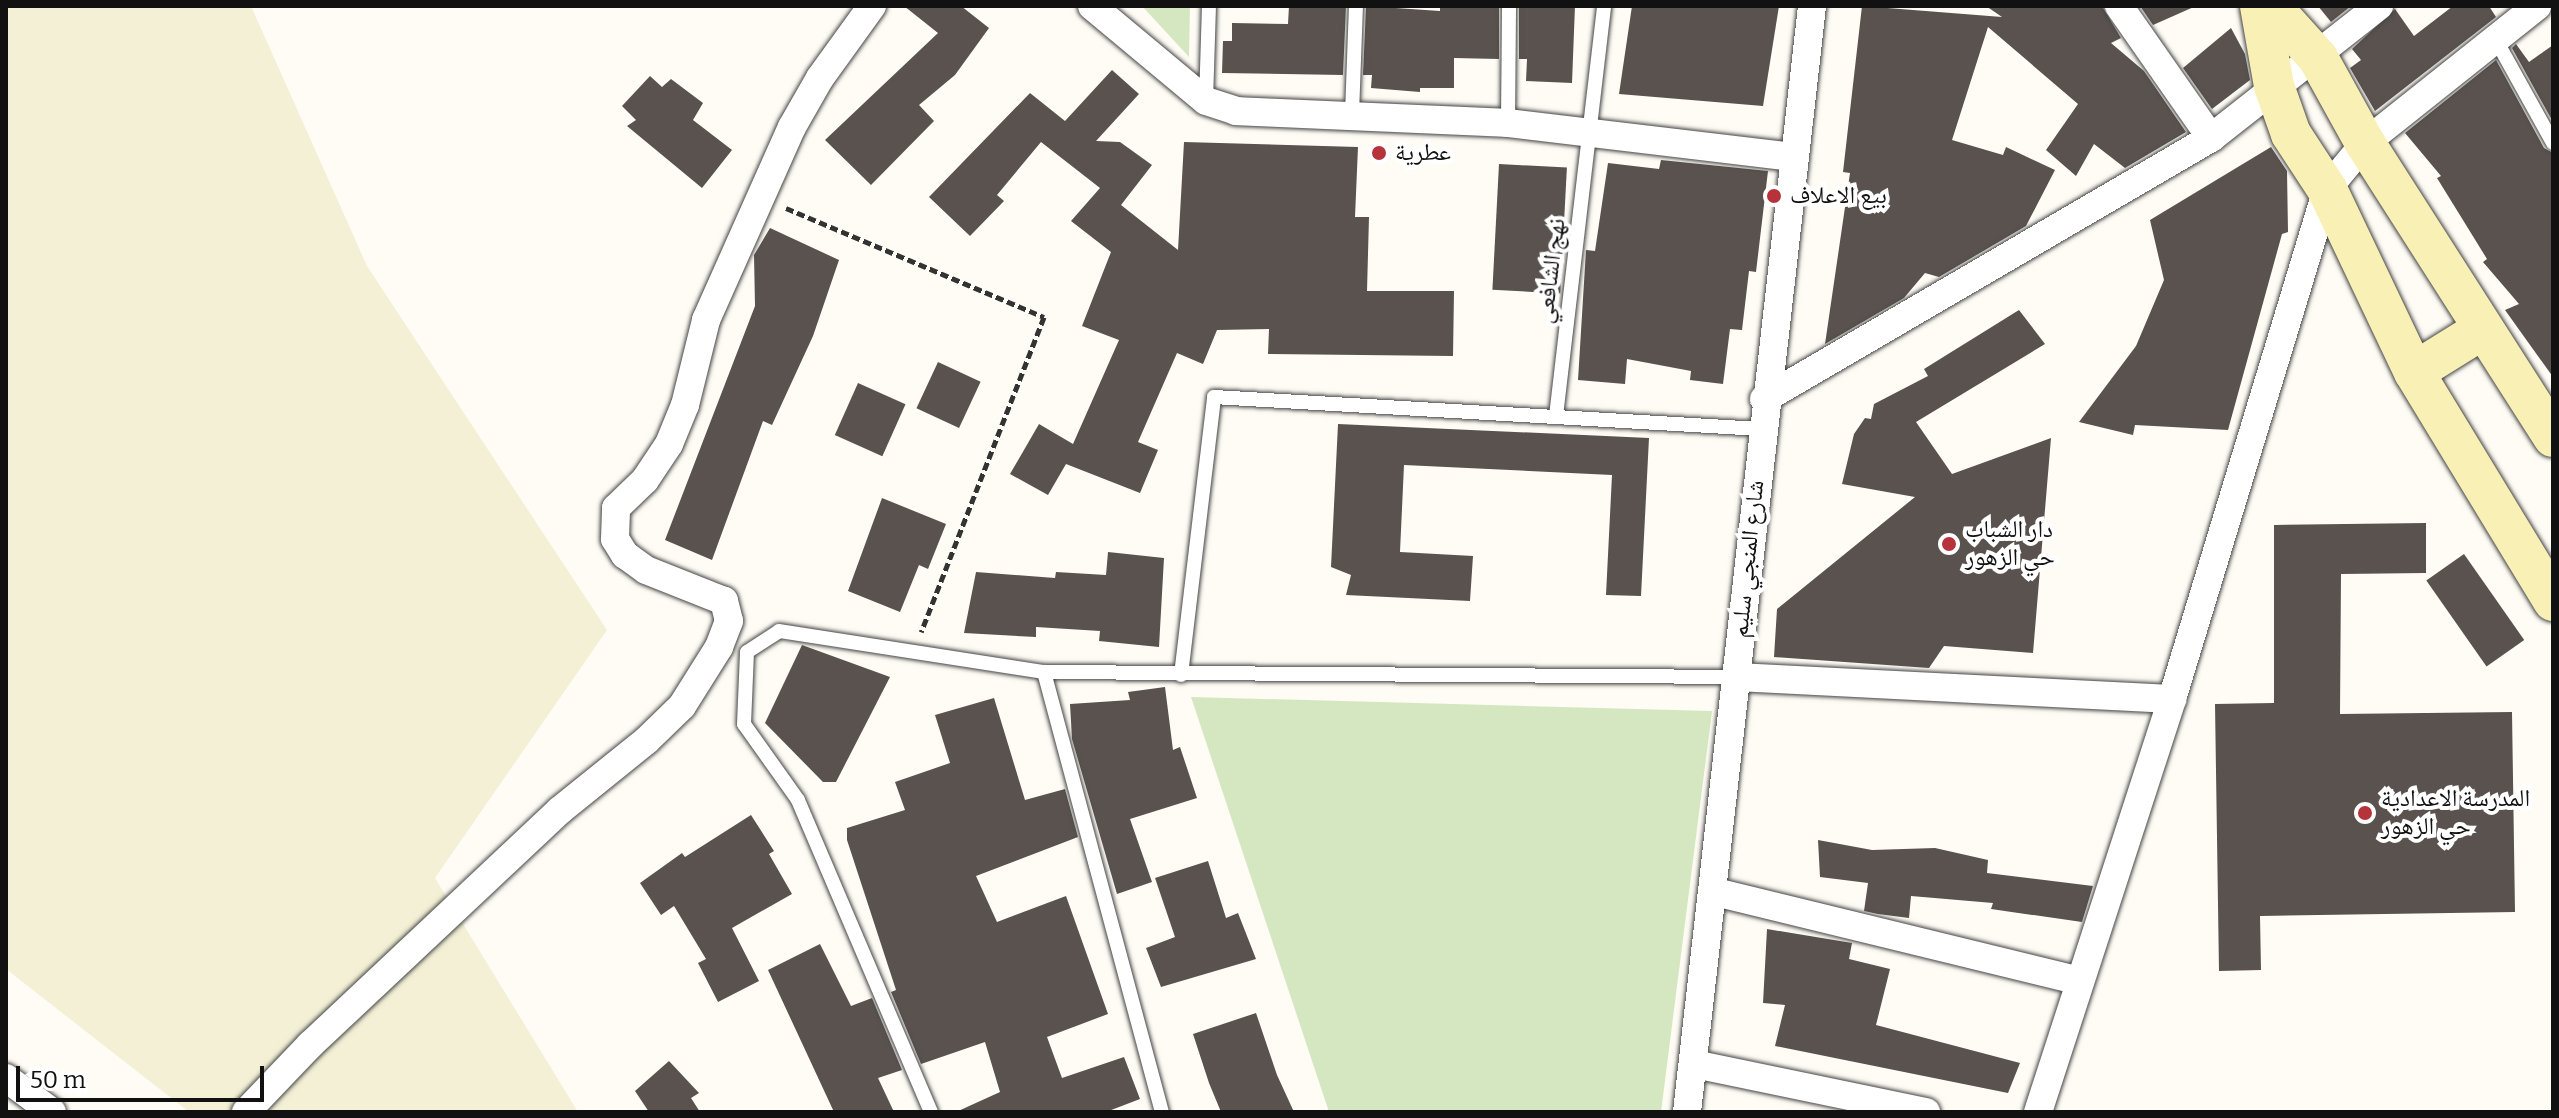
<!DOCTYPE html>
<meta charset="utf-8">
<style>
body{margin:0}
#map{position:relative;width:2559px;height:1118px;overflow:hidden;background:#fefcf5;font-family:Bitter,"Noto Naskh Arabic",serif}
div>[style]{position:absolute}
.farmland>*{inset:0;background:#f3f0d6}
.green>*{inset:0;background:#d5e7c0}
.building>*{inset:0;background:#59524e;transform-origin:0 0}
.path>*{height:5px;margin-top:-2.5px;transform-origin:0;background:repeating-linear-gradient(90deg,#333 0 8px,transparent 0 12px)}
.roads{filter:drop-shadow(0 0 2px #444) drop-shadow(0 0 2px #444)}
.lane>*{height:14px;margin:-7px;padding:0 7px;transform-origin:7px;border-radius:7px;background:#fff}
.street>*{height:28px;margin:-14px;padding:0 14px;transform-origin:14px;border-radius:14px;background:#fff}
.secondary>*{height:40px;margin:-20px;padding:0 20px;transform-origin:20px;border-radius:20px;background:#f9f0b6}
.dots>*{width:22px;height:22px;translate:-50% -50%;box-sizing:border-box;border:4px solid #fff;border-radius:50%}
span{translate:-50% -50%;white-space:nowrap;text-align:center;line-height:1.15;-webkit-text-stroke:8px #fff;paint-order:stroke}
.poi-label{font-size:24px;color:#111}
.left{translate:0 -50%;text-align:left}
.street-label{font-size:24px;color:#111}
.frame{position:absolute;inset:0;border:8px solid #111;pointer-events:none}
.scale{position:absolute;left:16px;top:1066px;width:248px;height:36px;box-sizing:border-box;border:4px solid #111;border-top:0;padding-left:10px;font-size:24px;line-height:28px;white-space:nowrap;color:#111;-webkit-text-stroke:6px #fff;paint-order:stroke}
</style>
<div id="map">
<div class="farmland">
<div style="clip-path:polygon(6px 6px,251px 6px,367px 266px,607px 630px,435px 878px,578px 1112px,189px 1112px,6px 969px)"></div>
</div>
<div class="green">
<div style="clip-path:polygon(1142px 6px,1190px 6px,1189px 57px)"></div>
<div style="clip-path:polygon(1191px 697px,1712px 711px,1661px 1112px,1329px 1112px)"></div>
</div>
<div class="building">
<div style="clip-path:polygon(904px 6px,961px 6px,989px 28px,955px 75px,919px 105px,934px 121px,871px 185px,825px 140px,938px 33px)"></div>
<div style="clip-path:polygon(1289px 6px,1346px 6px,1343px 75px,1222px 73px,1223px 41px,1232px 41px,1232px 23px,1288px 24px)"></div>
<div style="clip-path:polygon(1366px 6px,1440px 11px,1440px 6px,1499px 6px,1499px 59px,1454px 58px,1454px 88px,1420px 88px,1420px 92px,1371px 88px,1372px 75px,1363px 75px)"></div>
<div style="clip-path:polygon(1519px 6px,1575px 6px,1572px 83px,1526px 81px,1527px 59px,1519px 59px)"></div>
<div style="clip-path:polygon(1632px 6px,1779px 6px,1763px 106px,1619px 94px)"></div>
<div style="clip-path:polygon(1862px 6px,2002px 17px,1986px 6px,2102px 6px,2121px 38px,2111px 43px,2144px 71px,2186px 132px,2125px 168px,2094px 144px,2076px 176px,2046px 150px,2078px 104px,1988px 27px,1952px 140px,2003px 155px,2006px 147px,2055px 170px,2026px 226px,1939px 277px,1925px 273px,1904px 298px,1825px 344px,1850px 173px,1843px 172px)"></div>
<div style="clip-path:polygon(2140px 6px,2196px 6px,2153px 25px)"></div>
<div style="clip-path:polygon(2318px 6px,2351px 6px,2331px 22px)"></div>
<div style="clip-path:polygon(2453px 6px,2489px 6px,2496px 17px,2375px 111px,2350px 68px,2361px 60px,2352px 49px,2395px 9px,2414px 36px)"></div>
<div style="clip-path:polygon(2231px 28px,2245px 54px,2250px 80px,2212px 109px,2183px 68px)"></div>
<div style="clip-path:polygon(2516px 44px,2529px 62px,2553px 45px,2553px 122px,2512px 48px)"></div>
<div style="clip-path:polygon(2496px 60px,2544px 148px,2553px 153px,2553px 377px,2505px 310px,2519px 304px,2483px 262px,2487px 259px,2437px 178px,2441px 176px,2405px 133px)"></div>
<div style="clip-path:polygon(1112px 70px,1139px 94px,1096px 141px,1120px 142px,1152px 165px,1121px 205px,1178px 250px,1184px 142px,1358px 147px,1355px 217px,1369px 217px,1367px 291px,1454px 291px,1453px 356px,1268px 354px,1269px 329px,1217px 330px,1203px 364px,1177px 353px,1138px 442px,1158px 450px,1140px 493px,1066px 464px,1048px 495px,1010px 474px,1039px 424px,1073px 444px,1119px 340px,1082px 326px,1111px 252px,1071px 221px,1100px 188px,1041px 142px,997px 195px,1004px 201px,970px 236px,929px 197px,1030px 93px,1065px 121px)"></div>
<div style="clip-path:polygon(650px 76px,662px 87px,671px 79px,703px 103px,693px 120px,732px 150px,702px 188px,627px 126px,636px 120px,622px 106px)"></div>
<div style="clip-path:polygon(2271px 147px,2287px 171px,2288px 232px,2282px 234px,2228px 430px,2135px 425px,2133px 435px,2079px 422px,2136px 346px,2164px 280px,2150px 220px)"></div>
<div style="clip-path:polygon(1661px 160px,1768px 171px,1756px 272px,1749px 271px,1742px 330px,1730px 329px,1723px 384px,1690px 380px,1691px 371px,1627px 359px,1625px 384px,1578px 380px,1586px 250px,1595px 251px,1608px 163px,1659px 169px)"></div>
<div style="left:1499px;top:164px;width:68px;height:126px;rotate:3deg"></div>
<div style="clip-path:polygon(770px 228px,839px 260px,813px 336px,772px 425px,763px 421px,712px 560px,665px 540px,755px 306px,754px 255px)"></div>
<div style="clip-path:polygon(2019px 310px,2045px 344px,1916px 422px,1952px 474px,2051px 438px,2033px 653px,1944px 646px,1929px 668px,1774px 657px,1777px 609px,1915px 497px,1842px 484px,1854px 434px,1865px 418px,1871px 419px,1874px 404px,1928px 376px,1924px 369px)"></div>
<div style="left:938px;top:362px;width:47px;height:51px;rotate:25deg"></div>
<div style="left:858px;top:383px;width:52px;height:57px;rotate:24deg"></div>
<div style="clip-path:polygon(1338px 424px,1649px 438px,1641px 596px,1606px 595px,1612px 475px,1404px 465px,1400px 552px,1473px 556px,1470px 601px,1346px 595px,1351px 575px,1331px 567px)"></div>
<div style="clip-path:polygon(882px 498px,946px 524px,928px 569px,919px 565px,900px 612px,848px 591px)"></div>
<div style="clip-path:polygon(2426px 523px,2426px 573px,2341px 574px,2340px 714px,2512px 712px,2515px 912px,2260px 916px,2261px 970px,2219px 971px,2215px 704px,2274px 703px,2274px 525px)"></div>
<div style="clip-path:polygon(1108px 552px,1164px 558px,1159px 647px,1099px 641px,1100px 631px,1036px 627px,1036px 637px,964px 633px,976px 572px,1055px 578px,1056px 572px,1106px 575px)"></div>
<div style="left:2464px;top:554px;width:105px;height:46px;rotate:55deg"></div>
<div style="clip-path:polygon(802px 645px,890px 677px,836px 782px,823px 782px,765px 723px)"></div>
<div style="clip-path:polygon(1165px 687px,1173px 750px,1180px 747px,1197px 798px,1130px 819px,1152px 882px,1117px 894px,1072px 739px,1070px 704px,1130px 700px,1128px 692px)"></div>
<div style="clip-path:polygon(994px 698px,1025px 800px,1065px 789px,1078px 837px,976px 876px,997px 922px,1066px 896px,1108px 1014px,1047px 1037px,1062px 1078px,1124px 1057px,1140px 1099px,1106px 1112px,956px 1112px,1000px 1092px,985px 1042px,921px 1064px,891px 992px,896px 990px,847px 840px,847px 828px,905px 810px,895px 782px,950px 763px,935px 715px)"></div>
<div style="clip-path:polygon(751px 815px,774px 851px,769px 854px,792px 894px,732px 928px,759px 981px,718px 1002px,698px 963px,706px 959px,674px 906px,661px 915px,640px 883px,682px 853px,685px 857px)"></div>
<div style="clip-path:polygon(1818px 840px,1872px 850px,1935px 848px,1988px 860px,1987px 873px,2093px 886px,2082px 922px,1991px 909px,1993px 903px,1911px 896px,1909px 918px,1878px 914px,1864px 911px,1868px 883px,1820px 877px)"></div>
<div style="clip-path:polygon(1208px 861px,1226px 918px,1238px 913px,1256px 959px,1161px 987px,1146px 948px,1175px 937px,1155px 878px)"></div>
<div style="clip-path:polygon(1767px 929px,1852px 943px,1849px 959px,1890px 969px,1876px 1025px,2020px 1063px,2008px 1093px,1775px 1046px,1785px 1005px,1763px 1003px)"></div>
<div style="clip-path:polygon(820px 944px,851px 1006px,872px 998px,902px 1070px,878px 1078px,894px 1112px,834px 1112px,768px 970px)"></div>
<div style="clip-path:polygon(1256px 1013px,1277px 1075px,1294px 1112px,1221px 1112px,1209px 1083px,1193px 1034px)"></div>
<div style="clip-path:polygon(669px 1061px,699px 1093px,691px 1098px,700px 1112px,649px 1112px,635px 1091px)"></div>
</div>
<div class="path">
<div style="left:786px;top:208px;width:280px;rotate:22.9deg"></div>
<div style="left:1044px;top:317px;width:338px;rotate:111.3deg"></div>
</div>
<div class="roads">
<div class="lane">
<div style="left:2496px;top:40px;width:118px;rotate:61deg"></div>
<div style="left:1206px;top:101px;width:95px;rotate:-88.2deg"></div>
<div style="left:1352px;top:114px;width:108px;rotate:-87.9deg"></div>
<div style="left:1508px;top:123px;width:117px;rotate:-89.5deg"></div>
<div style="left:1556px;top:416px;width:413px;rotate:-83.3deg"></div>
<div style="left:1044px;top:672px;width:456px;rotate:75deg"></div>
<div style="left:1181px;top:675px;width:280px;rotate:-83.2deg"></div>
<div style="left:1214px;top:397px;width:548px;rotate:3.35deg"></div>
<div style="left:931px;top:1112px;width:339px;rotate:-113.1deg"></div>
<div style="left:798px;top:800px;width:93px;rotate:-125.4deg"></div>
<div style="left:744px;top:724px;width:72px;rotate:-87.6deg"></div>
<div style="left:747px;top:652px;width:38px;rotate:-33deg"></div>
<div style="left:779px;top:631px;width:268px;rotate:8.8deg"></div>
<div style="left:1044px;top:672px;width:692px;rotate:0.41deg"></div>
</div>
<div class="street">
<div style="left:1092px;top:6px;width:148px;rotate:39.8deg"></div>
<div style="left:1206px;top:101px;width:32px;rotate:18deg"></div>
<div style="left:1236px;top:111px;width:272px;rotate:2.5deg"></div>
<div style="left:1508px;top:123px;width:288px;rotate:6.8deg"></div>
<div style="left:2119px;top:6px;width:161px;rotate:55.1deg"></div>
<div style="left:1764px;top:399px;width:518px;rotate:-30.28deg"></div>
<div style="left:2211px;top:138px;width:214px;rotate:-38.2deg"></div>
<div style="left:1736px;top:677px;width:437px;rotate:2.9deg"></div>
<div style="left:1715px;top:892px;width:373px;rotate:13.7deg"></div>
<div style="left:1694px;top:1064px;width:237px;rotate:11.7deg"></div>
<div style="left:6px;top:1078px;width:57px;rotate:36.5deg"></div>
<div style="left:246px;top:1112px;width:93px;rotate:-46.3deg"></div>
<div style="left:310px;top:1045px;width:342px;rotate:-43.2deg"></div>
<div style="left:559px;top:811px;width:113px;rotate:-38.9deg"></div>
<div style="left:647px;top:740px;width:49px;rotate:-44.2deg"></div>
<div style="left:682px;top:706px;width:70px;rotate:-57.9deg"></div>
<div style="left:719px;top:647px;width:28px;rotate:-69deg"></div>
<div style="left:729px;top:621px;width:21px;rotate:-104deg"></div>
<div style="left:724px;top:601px;width:84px;rotate:-158.3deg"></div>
<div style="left:646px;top:570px;width:26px;rotate:-144deg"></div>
<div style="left:625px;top:555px;width:19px;rotate:-122deg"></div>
<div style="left:615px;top:539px;width:31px;rotate:-88deg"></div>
<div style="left:616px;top:508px;width:40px;rotate:-44deg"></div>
<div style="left:645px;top:480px;width:43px;rotate:-56.3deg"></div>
<div style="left:669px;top:444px;width:42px;rotate:-67.7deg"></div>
<div style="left:685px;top:405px;width:88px;rotate:-76.1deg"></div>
<div style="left:706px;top:320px;width:211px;rotate:-66deg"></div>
<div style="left:792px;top:127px;width:56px;rotate:-60.3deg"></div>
<div style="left:820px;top:78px;width:89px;rotate:-54.2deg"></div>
<div style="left:1687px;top:1112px;width:1113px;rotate:-83.55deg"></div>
<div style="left:2038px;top:1112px;width:434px;rotate:-72deg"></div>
<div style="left:2172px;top:699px;width:533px;rotate:-73.09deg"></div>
<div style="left:2327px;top:189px;width:60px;rotate:-50.4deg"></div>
<div style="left:2365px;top:143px;width:220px;rotate:-38.5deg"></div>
</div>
<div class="secondary">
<div style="left:2260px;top:6px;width:81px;rotate:80.1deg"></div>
<div style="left:2274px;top:86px;width:51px;rotate:70.5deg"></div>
<div style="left:2291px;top:134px;width:66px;rotate:56.8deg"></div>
<div style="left:2327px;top:189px;width:203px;rotate:64.6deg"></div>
<div style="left:2414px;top:372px;width:268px;rotate:58.7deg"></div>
<div style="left:2271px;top:6px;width:70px;rotate:47.9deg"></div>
<div style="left:2318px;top:58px;width:97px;rotate:61.1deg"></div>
<div style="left:2365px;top:143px;width:349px;rotate:57.4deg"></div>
<div style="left:2414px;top:372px;width:81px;rotate:-31.9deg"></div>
</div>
</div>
<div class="dots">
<div style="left:1379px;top:153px;background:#b7333b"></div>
<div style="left:1774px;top:196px;background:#b7333b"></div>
<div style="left:1949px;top:544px;background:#b7333b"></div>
<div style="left:2365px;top:813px;background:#b7333b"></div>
</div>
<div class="poi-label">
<span class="left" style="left:1395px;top:153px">عطرية</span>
<span class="left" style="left:1790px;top:196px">بيع الاعلاف</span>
<span class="left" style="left:1965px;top:544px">دار الشباب<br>حي الزهور</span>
<span class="left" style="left:2381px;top:813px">المدرسة الاعدادية<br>حي الزهور</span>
</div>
<div class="street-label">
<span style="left:1551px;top:271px;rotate:-83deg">نهج الشافعي</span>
<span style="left:1748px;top:559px;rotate:-84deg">شارع المنجي سليم</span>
</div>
<div class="frame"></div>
<div class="scale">50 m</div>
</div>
